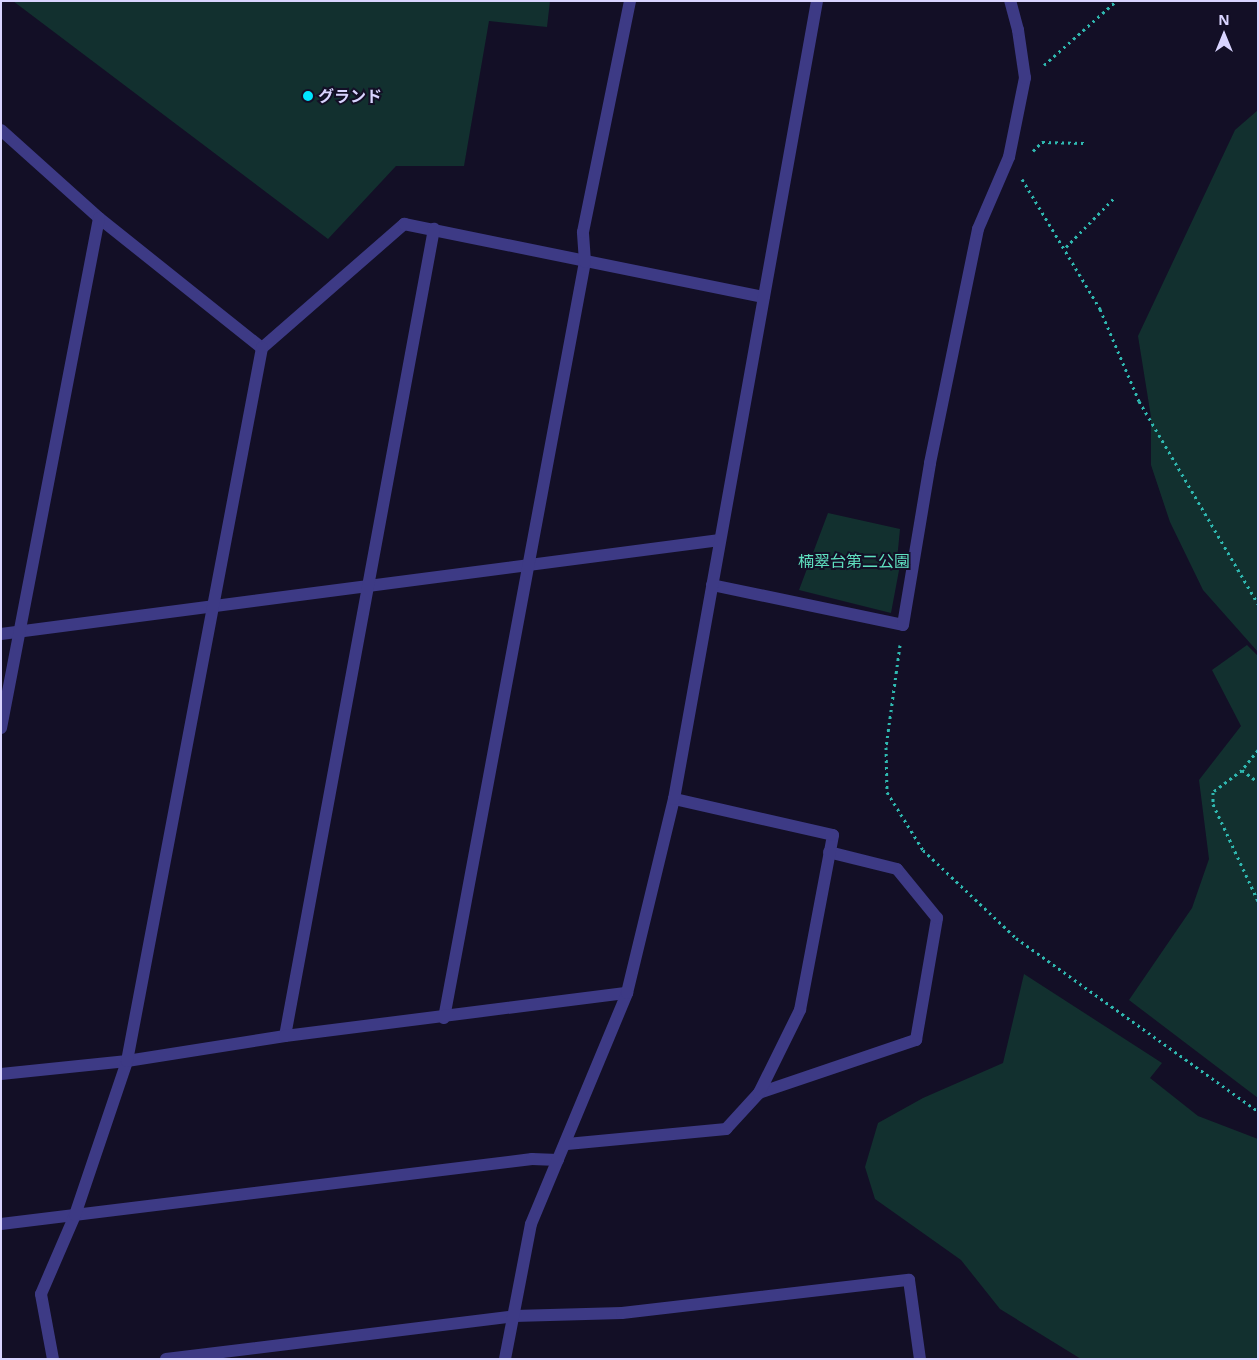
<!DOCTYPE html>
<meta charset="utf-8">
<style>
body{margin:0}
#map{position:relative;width:1259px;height:1360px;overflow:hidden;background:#130f26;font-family:"Noto Sans","Noto Sans JP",sans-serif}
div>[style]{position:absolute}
.green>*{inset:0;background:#12302f}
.path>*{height:3px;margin-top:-1.5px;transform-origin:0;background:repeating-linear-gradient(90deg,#2fb8b0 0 2.5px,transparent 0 6.5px)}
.minor>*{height:12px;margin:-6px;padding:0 6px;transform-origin:6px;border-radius:6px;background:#3d3a85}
.dots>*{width:14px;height:14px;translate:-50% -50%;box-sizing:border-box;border:2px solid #130f26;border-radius:50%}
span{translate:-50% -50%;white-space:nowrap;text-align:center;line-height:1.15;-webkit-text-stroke:4px #130f26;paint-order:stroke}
.poi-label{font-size:16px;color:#d9d4ff;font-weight:700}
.left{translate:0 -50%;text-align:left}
.park-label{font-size:16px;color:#5fe0c0}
.frame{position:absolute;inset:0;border:2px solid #d9d4ff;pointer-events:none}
.north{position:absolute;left:1199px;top:10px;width:50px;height:50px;-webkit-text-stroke:4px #130f26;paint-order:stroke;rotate:0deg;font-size:14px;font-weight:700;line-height:20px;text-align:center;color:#d9d4ff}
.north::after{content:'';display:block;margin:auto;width:18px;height:22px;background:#d9d4ff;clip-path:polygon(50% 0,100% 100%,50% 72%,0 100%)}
</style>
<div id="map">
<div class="green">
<div style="clip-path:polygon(13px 1px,550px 1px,547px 27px,489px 21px,464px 166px,396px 166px,328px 239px)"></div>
<div style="clip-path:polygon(1258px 110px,1258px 652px,1203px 590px,1170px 522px,1151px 465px,1151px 417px,1138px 336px,1235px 130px)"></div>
<div style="clip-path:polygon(828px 513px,900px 529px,897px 560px,900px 565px,891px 613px,799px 590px)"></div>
<div style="clip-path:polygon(1247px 645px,1258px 656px,1258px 1098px,1129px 1000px,1192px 908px,1209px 859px,1199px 780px,1241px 726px,1212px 670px)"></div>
<div style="clip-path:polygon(1024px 974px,1162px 1063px,1150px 1078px,1198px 1116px,1258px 1139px,1258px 1359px,1081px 1359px,1000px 1309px,961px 1260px,875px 1199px,865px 1167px,878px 1123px,923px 1098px,1003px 1063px)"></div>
</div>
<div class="path">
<div style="left:1044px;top:65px;width:96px;rotate:-41.6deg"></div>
<div style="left:1033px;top:151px;width:13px;rotate:-45deg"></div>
<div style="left:1042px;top:142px;width:42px;rotate:1.4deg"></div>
<div style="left:1022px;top:179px;width:152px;rotate:59deg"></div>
<div style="left:1100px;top:309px;width:100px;rotate:67deg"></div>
<div style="left:1139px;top:401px;width:235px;rotate:59.6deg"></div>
<div style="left:1066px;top:247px;width:69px;rotate:-45.6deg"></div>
<div style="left:900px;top:645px;width:103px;rotate:97.8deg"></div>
<div style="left:886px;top:747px;width:45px;rotate:88.7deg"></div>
<div style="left:887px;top:792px;width:68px;rotate:58.2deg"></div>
<div style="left:923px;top:850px;width:128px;rotate:43.4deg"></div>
<div style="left:1016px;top:938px;width:297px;rotate:35.6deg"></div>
<div style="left:1258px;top:750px;width:26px;rotate:129deg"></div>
<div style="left:1242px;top:770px;width:20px;rotate:37deg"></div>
<div style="left:1242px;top:770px;width:36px;rotate:143deg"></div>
<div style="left:1213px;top:792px;width:12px;rotate:90deg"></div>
<div style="left:1213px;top:804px;width:107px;rotate:65.1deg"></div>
</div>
<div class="minor">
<div style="left:1px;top:130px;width:132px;rotate:41.9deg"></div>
<div style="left:99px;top:218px;width:208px;rotate:38.6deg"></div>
<div style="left:262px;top:348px;width:189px;rotate:-41.1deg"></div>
<div style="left:404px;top:224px;width:367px;rotate:11.5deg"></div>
<div style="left:712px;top:585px;width:195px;rotate:11.8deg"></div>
<div style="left:903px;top:625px;width:164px;rotate:-80.5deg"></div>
<div style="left:930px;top:463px;width:239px;rotate:-78.4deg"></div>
<div style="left:978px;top:229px;width:78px;rotate:-66.7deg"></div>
<div style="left:1009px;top:157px;width:81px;rotate:-78.6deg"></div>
<div style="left:1025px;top:78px;width:49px;rotate:-98.3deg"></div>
<div style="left:1018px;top:30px;width:30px;rotate:-105deg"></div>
<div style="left:1px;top:634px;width:725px;rotate:-7.45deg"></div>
<div style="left:1px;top:728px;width:519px;rotate:-79.12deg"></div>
<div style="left:444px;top:1018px;width:769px;rotate:-79.44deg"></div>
<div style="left:585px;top:262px;width:30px;rotate:-94deg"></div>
<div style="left:583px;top:232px;width:236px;rotate:-78.5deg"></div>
<div style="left:285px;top:1036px;width:821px;rotate:-79.54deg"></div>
<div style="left:1px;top:1074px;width:127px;rotate:-5.9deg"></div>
<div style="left:127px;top:1061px;width:160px;rotate:-9deg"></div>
<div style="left:285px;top:1036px;width:345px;rotate:-7.2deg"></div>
<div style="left:759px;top:1093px;width:166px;rotate:-18.7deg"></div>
<div style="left:916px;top:1040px;width:124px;rotate:-80.2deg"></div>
<div style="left:937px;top:918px;width:63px;rotate:-129.2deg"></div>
<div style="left:897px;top:869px;width:70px;rotate:-166deg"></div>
<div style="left:567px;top:1144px;width:160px;rotate:-5.4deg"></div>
<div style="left:726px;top:1129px;width:49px;rotate:-47.5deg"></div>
<div style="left:759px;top:1093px;width:93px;rotate:-63.7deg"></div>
<div style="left:800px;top:1010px;width:178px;rotate:-79.3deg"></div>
<div style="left:833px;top:835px;width:163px;rotate:-167.2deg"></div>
<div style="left:1px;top:1224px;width:535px;rotate:-6.98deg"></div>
<div style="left:532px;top:1159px;width:26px;rotate:2deg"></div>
<div style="left:53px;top:1359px;width:66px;rotate:-100.5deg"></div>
<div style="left:41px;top:1294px;width:86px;rotate:-66.7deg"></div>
<div style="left:75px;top:1215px;width:163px;rotate:-71.3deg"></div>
<div style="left:127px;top:1061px;width:726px;rotate:-79.28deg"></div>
<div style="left:166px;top:1359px;width:351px;rotate:-7deg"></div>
<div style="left:514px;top:1316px;width:108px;rotate:-1.6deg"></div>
<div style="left:622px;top:1313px;width:289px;rotate:-6.6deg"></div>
<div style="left:909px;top:1280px;width:80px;rotate:82.1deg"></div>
<div style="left:505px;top:1359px;width:137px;rotate:-79.1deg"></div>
<div style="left:531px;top:1224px;width:250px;rotate:-67.4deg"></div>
<div style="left:627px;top:993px;width:200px;rotate:-76.4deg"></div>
<div style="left:674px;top:799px;width:811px;rotate:-79.84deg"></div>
</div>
<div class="dots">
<div style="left:308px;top:96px;background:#00e5ff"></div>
</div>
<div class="poi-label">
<span class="left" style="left:318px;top:96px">グランド</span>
</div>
<div class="park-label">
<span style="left:854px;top:561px">楠翠台第二公園</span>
</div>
<div class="frame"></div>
<div class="north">N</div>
</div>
